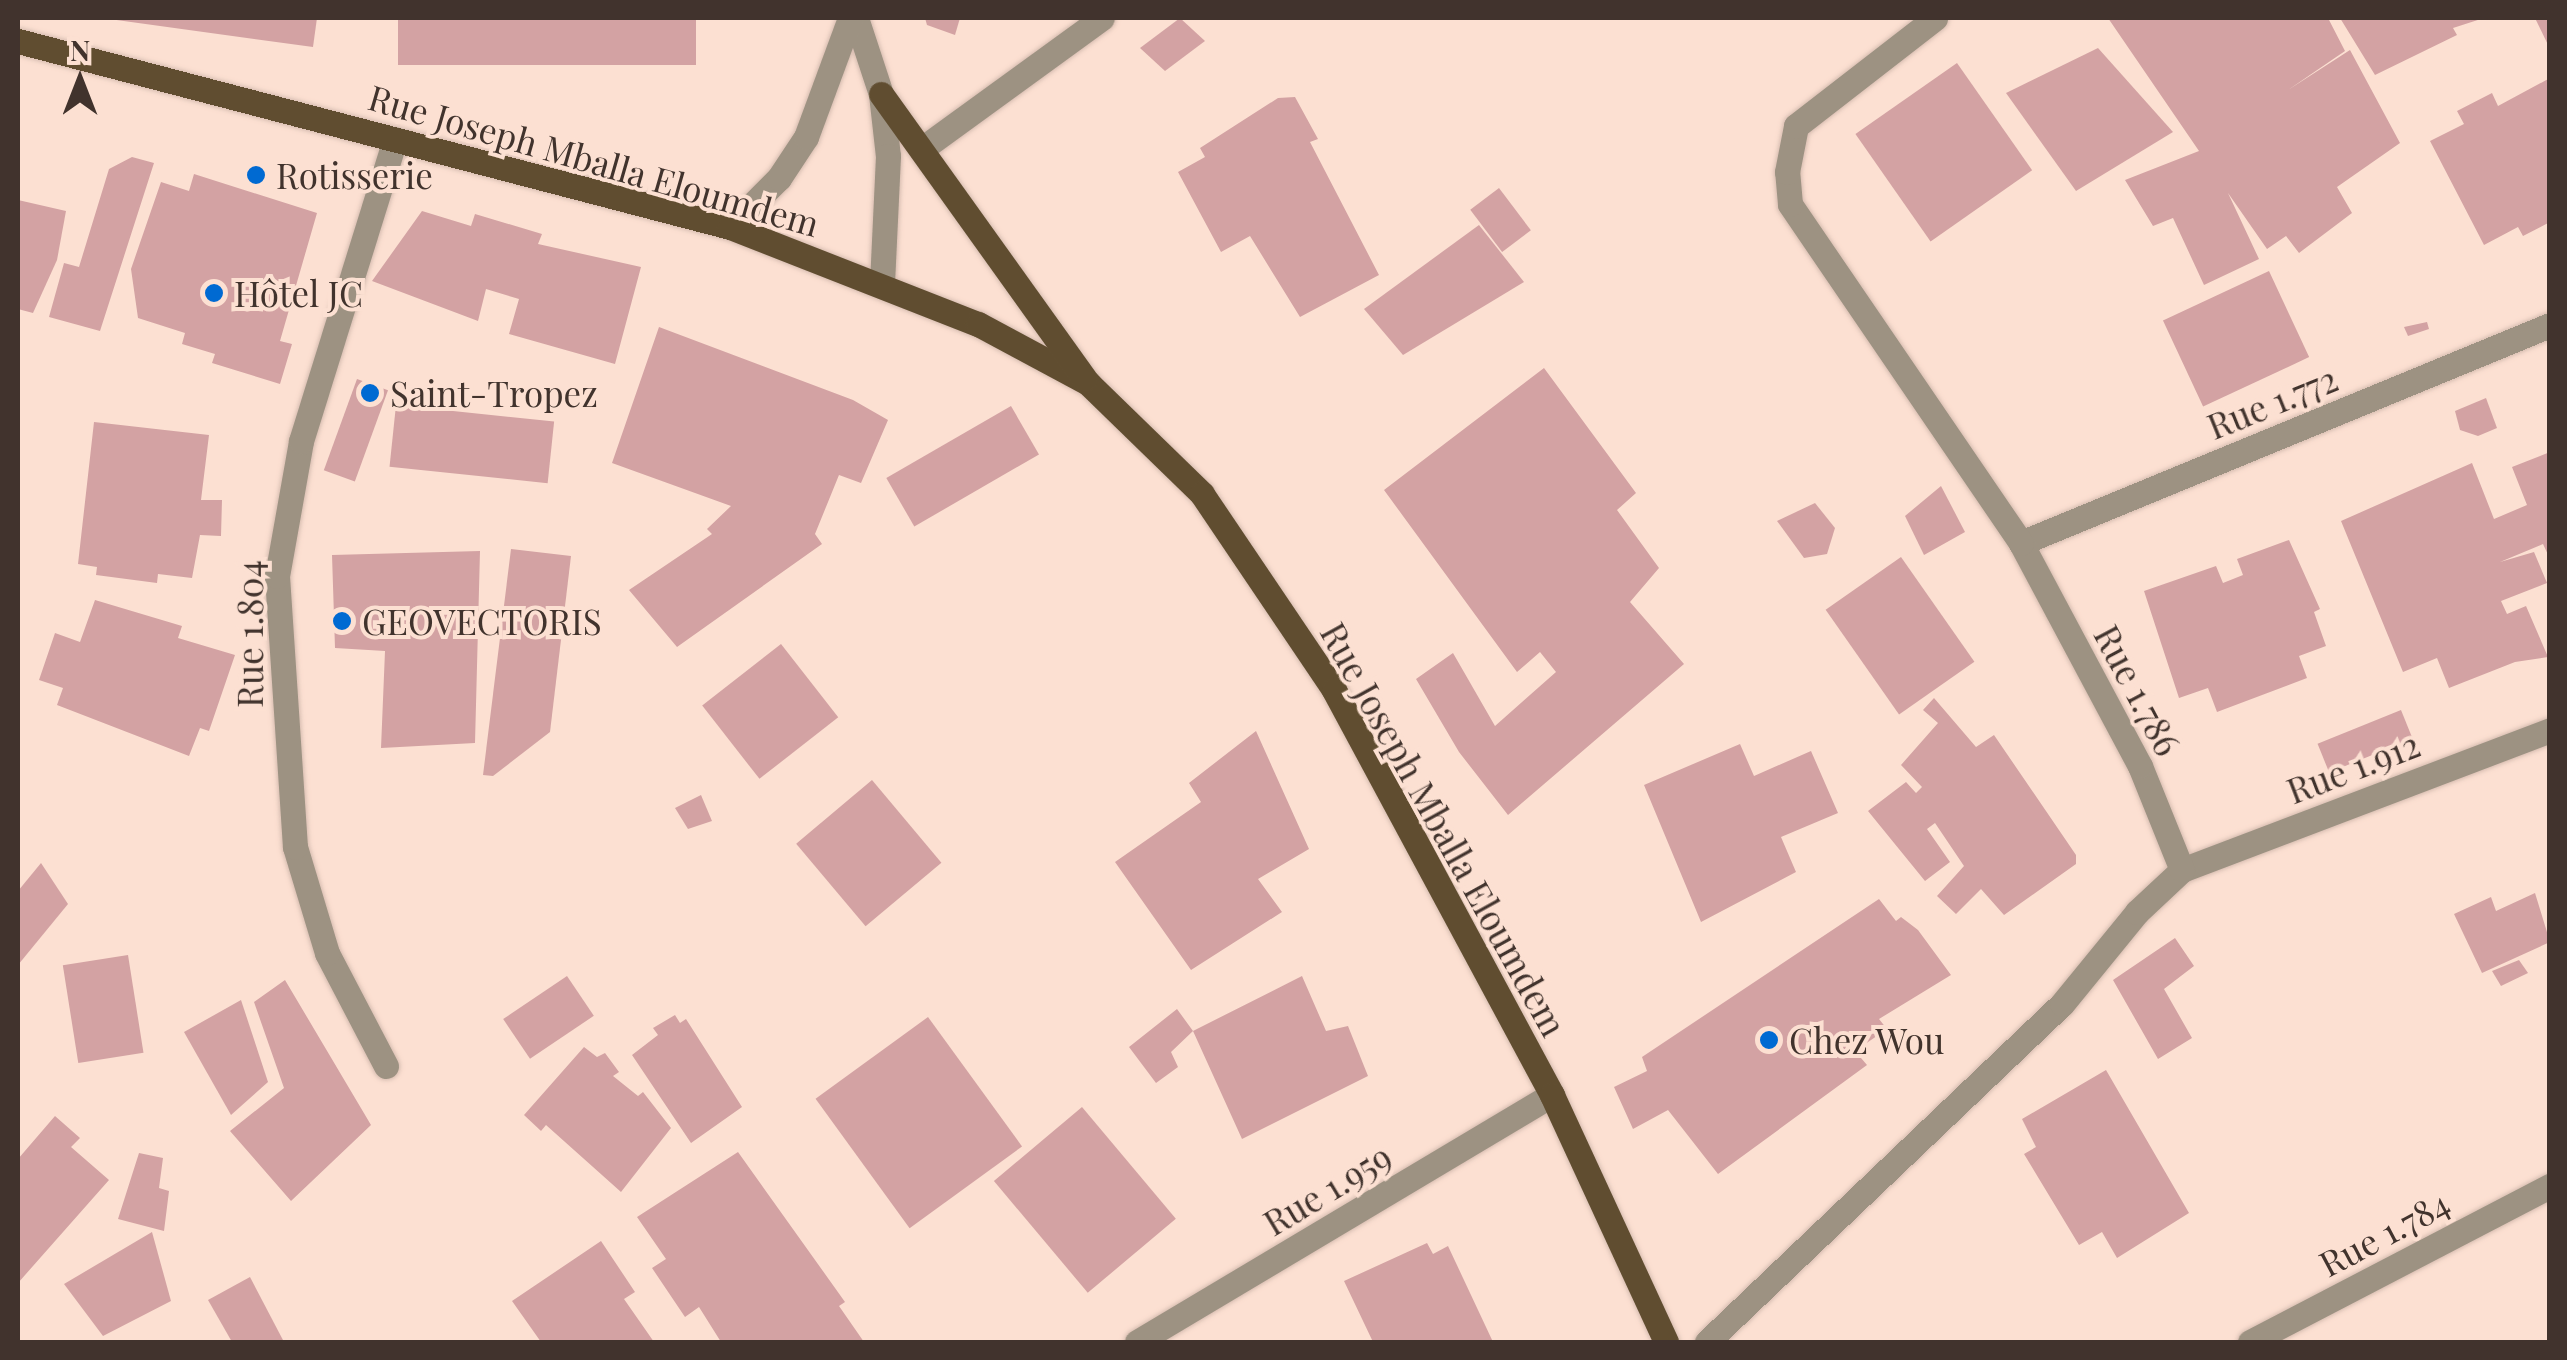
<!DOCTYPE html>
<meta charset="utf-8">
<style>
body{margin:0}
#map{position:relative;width:2567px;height:1360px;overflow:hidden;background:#fce0d2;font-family:"Playfair Display",serif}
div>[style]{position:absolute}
.building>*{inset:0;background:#d3a2a3;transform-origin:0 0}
.roads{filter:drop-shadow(0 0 2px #d7bdb1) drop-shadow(0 0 2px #d7bdb1)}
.minor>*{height:25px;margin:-12.5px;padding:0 12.5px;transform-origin:12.5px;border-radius:12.5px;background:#9d9282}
.major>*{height:25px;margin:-12.5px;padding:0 12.5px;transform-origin:12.5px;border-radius:12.5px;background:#604d30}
.dots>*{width:28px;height:28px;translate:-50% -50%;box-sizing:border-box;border:5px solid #fce0d2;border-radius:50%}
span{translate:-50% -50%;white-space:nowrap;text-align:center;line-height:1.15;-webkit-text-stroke:8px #fce0d2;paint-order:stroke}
.street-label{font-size:35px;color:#41332d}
.poi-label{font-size:35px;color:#41332d}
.left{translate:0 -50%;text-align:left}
.frame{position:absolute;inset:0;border:20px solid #41332d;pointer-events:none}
.north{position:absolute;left:30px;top:30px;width:100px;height:100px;-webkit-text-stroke:8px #fce0d2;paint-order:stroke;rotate:0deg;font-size:28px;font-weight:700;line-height:40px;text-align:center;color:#41332d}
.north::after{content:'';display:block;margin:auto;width:35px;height:45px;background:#41332d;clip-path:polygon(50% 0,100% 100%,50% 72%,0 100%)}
</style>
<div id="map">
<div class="building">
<div style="clip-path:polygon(102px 18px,317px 18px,313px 47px)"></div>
<div style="left:398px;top:18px;width:298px;height:47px"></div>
<div style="clip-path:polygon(925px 18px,960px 18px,955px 35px,927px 25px)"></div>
<div style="clip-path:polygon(1180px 18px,1205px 41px,1165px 71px,1140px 48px)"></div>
<div style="clip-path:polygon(2108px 18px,2328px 18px,2345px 51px,2288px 90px,2350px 50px,2400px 143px,2337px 187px,2352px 213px,2299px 253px,2286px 236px,2267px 249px,2228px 193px,2259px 259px,2204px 285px,2173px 218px,2153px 226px,2125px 180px,2199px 151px)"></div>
<div style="clip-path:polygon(2340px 18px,2484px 18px,2453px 28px,2457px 35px,2375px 75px)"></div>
<div style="clip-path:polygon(2535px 18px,2550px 18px,2550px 49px)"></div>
<div style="clip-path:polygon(2098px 48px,2173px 132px,2076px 191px,2006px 93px)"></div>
<div style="left:1957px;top:63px;width:131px;height:124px;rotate:55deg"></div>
<div style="clip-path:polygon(2550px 78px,2550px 222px,2523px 236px,2518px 227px,2484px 245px,2430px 141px,2464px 124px,2457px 111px,2492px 93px,2498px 106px)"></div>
<div style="clip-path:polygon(1295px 97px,1318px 139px,1310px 142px,1379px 275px,1300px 317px,1250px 236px,1221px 252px,1178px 172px,1205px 157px,1200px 148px,1278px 98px)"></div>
<div style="clip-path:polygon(132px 157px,154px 163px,100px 331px,49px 317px,64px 263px,79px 267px,109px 169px)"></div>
<div style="clip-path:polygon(194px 174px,317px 213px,280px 341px,292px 344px,280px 384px,212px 363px,215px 354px,182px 344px,185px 333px,138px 318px,131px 269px,161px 182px,189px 191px)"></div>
<div style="left:1499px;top:188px;width:53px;height:36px;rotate:53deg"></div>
<div style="clip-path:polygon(18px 200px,66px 211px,57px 260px,33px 313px,18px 309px)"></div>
<div style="clip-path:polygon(422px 211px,471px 226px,475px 214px,542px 234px,538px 244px,641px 267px,615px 364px,509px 334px,519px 299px,486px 289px,478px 321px,372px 281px)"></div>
<div style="clip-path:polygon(1479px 225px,1524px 282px,1403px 355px,1364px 309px)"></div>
<div style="left:2269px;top:271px;width:95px;height:117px;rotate:65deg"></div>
<div style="clip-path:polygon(2427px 322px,2429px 329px,2408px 336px,2404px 327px)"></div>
<div style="clip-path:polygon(659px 327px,853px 400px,888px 420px,861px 483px,839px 475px,815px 534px,822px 544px,677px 647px,629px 590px,712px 534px,707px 529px,731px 506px,612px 463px)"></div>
<div style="clip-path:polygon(1544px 368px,1636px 493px,1617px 510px,1659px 568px,1630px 602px,1684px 664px,1508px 815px,1459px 752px,1416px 679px,1453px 653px,1495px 726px,1556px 672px,1540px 652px,1517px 672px,1384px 490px)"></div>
<div style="left:357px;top:379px;width:33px;height:97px;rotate:20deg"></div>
<div style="clip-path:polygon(2486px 398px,2497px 428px,2478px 436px,2460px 430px,2455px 411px)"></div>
<div style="left:396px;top:405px;width:159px;height:62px;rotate:6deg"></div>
<div style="left:1011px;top:406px;width:56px;height:144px;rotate:60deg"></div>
<div style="clip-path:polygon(94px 422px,209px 435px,201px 500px,222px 500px,221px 536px,200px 535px,192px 578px,158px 574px,157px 583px,96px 575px,97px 567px,78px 564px)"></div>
<div style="clip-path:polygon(2550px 452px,2550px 559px,2543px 544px,2500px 562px,2534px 552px,2547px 583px,2501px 601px,2507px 614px,2526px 606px,2548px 657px,2515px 662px,2449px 688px,2437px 658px,2403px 672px,2341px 521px,2472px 463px,2494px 519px,2527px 505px,2512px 467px)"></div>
<div style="clip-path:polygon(1941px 486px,1965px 532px,1924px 555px,1905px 516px)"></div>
<div style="clip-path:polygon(1815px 503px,1835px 528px,1827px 554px,1804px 558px,1777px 521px)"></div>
<div style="clip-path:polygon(2289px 540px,2320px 609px,2314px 612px,2326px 646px,2299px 656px,2307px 678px,2217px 712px,2208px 688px,2179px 698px,2144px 591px,2216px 566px,2223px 583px,2243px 575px,2237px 559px)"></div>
<div style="clip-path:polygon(511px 549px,571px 556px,550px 732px,493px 776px,483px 775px)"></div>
<div style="clip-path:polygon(480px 551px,475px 743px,381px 748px,385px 651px,335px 648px,332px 555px)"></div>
<div style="left:1901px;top:557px;width:128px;height:92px;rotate:55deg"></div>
<div style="clip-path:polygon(95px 600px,182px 626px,178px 638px,235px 655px,209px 731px,200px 728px,189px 756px,57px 705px,63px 688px,39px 680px,55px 633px,80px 642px)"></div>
<div style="left:781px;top:644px;width:93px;height:100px;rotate:52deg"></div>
<div style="clip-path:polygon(1934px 698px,1976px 747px,1994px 735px,2076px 855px,2076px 864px,2004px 915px,1981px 889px,1956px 914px,1937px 896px,1964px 866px,1935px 823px,1927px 829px,1950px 862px,1925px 881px,1868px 811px,1906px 782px,1916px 793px,1922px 787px,1901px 765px,1938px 723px,1923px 710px)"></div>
<div style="left:2401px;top:710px;width:31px;height:90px;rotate:68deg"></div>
<div style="clip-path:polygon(1256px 731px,1309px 849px,1258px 879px,1282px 912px,1191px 970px,1115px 862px,1201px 802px,1189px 783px)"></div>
<div style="clip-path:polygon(1740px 744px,1754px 776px,1811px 751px,1838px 813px,1781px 837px,1796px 872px,1701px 922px,1644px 785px)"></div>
<div style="left:872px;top:780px;width:108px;height:99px;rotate:50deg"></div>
<div style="clip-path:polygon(701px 795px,712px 821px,688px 829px,675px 808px)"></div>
<div style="clip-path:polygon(41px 863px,68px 904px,18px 965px,18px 891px)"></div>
<div style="clip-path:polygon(2535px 893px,2550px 942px,2482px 973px,2454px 914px,2491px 897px,2496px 911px)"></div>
<div style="clip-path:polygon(1879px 899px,1896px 921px,1901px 917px,1918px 930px,1951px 975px,1879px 1019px,1887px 1029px,1855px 1051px,1867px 1065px,1718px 1174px,1668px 1110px,1633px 1129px,1614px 1087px,1647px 1071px,1642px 1057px)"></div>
<div style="clip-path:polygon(2175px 938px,2194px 966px,2164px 989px,2192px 1038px,2158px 1059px,2113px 980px)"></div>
<div style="left:128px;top:955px;width:99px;height:66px;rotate:81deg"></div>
<div style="clip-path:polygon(2519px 960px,2528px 973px,2501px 986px,2492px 971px)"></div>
<div style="left:567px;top:976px;width:48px;height:77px;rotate:56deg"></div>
<div style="clip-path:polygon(1302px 976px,1326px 1031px,1348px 1026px,1368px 1076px,1242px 1139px,1193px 1031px)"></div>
<div style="clip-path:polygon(285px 980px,371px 1125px,291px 1201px,230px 1131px,284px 1088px,254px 1002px)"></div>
<div style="clip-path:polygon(241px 1000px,268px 1082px,231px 1115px,184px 1032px)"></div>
<div style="clip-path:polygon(1177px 1009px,1193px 1031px,1171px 1052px,1178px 1067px,1156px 1083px,1129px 1047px)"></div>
<div style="clip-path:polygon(675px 1015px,680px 1023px,686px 1019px,742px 1107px,691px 1143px,632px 1055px,658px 1035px,653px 1028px)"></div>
<div style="left:928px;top:1017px;width:160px;height:139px;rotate:54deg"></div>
<div style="clip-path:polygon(584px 1047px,597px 1057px,605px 1053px,619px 1072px,613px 1076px,638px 1096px,643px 1092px,671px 1128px,621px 1192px,546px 1125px,541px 1131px,524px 1115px)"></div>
<div style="clip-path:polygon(2106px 1070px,2189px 1213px,2117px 1258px,2102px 1232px,2079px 1245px,2024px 1154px,2036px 1147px,2022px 1119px)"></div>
<div style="left:1082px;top:1107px;width:146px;height:115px;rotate:50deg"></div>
<div style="clip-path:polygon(55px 1116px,80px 1138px,71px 1147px,109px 1180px,18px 1283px,18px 1159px)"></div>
<div style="clip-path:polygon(738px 1152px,845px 1302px,839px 1306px,864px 1342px,721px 1342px,699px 1307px,685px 1317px,652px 1268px,666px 1259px,637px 1217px)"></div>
<div style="clip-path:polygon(139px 1153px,163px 1158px,159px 1188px,169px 1191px,164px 1231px,118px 1219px)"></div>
<div style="clip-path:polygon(152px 1232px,171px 1301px,103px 1336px,64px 1284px)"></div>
<div style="clip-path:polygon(601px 1241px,635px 1292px,624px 1299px,654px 1342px,541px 1342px,512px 1301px)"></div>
<div style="clip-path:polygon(1427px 1243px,1433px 1254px,1448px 1246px,1493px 1342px,1373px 1342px,1344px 1281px)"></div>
<div style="clip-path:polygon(250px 1277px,284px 1342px,232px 1342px,208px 1300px)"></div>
</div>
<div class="roads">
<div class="minor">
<div style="left:856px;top:18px;width:80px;rotate:71.8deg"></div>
<div style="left:881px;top:94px;width:62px;rotate:83.6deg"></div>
<div style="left:888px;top:156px;width:126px;rotate:92.7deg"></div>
<div style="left:923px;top:148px;width:221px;rotate:-36deg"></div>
<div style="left:730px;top:227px;width:69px;rotate:-45deg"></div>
<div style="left:779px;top:178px;width:49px;rotate:-56.6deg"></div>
<div style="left:806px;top:137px;width:127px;rotate:-69.7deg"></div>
<div style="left:2021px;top:543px;width:572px;rotate:-22.4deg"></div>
<div style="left:2182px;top:870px;width:394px;rotate:-20.8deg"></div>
<div style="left:386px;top:1066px;width:127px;rotate:-117.6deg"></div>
<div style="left:327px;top:953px;width:111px;rotate:-106.8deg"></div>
<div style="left:295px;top:847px;width:272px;rotate:-93.8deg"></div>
<div style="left:277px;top:576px;width:137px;rotate:-79.9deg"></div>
<div style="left:301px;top:441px;width:316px;rotate:-72.7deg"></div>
<div style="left:1137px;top:1342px;width:483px;rotate:-30.8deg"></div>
<div style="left:1707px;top:1342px;width:490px;rotate:-43.6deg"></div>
<div style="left:2062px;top:1004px;width:119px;rotate:-50.8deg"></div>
<div style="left:2137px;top:912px;width:62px;rotate:-43deg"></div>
<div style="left:2182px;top:870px;width:112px;rotate:-112deg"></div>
<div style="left:2140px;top:766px;width:253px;rotate:-118.1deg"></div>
<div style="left:2021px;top:543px;width:410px;rotate:-124.3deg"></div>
<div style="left:1790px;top:204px;width:32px;rotate:-95deg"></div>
<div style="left:1787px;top:172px;width:47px;rotate:-78.9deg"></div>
<div style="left:1796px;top:126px;width:176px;rotate:-37.8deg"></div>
<div style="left:2250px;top:1342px;width:338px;rotate:-27.5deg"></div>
</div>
<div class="major">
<div style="left:18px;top:41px;width:736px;rotate:14.64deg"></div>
<div style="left:730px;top:227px;width:266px;rotate:21.4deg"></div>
<div style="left:978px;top:324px;width:125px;rotate:28.2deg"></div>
<div style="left:1088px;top:383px;width:159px;rotate:44.2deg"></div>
<div style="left:1202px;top:494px;width:236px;rotate:56deg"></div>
<div style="left:1334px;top:690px;width:460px;rotate:61.7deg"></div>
<div style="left:1552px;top:1095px;width:272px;rotate:65.2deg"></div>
<div style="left:881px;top:94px;width:350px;rotate:54.4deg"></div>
</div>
</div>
<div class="dots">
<div style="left:256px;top:175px;background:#006ad2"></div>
<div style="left:214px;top:293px;background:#006ad2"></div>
<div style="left:370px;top:393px;background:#006ad2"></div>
<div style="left:342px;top:621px;background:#006ad2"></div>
<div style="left:1769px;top:1040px;background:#006ad2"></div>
</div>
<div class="street-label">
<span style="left:594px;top:160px;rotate:16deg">Rue Joseph Mballa Eloumdem</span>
<span style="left:2272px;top:402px;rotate:-22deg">Rue 1.772</span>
<span style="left:249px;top:634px;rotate:-90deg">Rue 1.804</span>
<span style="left:2138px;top:690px;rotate:62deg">Rue 1.786</span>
<span style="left:2353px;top:767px;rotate:-21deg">Rue 1.912</span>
<span style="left:1444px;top:829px;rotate:61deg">Rue Joseph Mballa Eloumdem</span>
<span style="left:1327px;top:1189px;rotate:-31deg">Rue 1.959</span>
<span style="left:2384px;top:1233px;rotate:-28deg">Rue 1.784</span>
</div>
<div class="poi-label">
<span class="left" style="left:276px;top:175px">Rotisserie</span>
<span class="left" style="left:234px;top:293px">Hôtel JC</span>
<span class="left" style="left:390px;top:393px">Saint-Tropez</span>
<span class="left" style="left:362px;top:621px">GEOVECTORIS</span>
<span class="left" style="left:1789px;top:1040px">Chez Wou</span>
</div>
<div class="frame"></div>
<div class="north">N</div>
</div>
